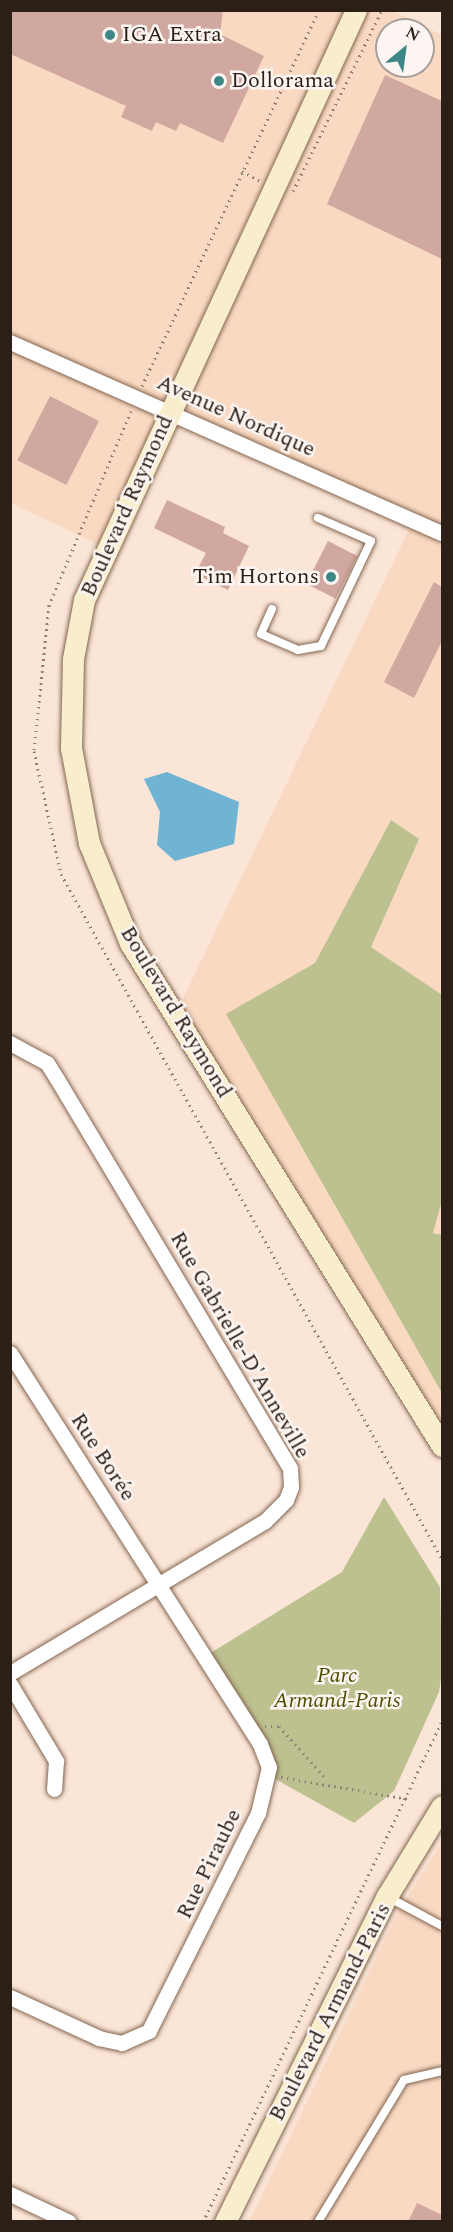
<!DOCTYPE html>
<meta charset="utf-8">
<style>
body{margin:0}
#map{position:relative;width:453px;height:2232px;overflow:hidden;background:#fae5d7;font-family:Spectral,serif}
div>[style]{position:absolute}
.built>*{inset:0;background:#f9d9c2}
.green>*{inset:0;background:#bdc08f}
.water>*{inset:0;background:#70b4d3}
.building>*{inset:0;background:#d0a89f;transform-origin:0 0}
.path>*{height:3px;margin-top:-1.5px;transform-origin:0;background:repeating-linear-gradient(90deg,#907f74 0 1.5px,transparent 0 6px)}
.roads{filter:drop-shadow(0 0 2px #836651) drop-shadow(0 0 2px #836651)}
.lane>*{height:8px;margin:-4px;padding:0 4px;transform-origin:4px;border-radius:4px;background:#fff}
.street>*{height:15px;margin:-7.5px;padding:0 7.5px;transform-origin:7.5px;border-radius:7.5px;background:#fff}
.secondary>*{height:21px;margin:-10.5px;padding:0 10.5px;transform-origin:10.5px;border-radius:10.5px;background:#f8eecb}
.dots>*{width:16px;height:16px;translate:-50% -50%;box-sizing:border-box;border:3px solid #fcf5f1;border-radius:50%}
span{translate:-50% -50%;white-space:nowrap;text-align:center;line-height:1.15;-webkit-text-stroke:5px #fcf5f1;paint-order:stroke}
.poi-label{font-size:22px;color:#2c1f17}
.left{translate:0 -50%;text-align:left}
.right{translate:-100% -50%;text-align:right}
.street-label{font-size:22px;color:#2c1f17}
.park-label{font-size:22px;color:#4e4f01;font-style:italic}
.frame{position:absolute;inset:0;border:12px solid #2c1f17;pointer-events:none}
.north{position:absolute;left:375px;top:18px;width:60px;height:60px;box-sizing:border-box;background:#fcf5f1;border:2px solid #a99f9a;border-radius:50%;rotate:29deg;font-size:16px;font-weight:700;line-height:24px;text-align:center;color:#2c1f17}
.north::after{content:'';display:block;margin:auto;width:21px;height:27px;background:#3e8787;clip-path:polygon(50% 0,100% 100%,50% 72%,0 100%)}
</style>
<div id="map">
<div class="built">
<div style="clip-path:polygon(evenodd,11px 11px,393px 11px,442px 35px,442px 1446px,175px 1015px,415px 517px,169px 410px,106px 548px,11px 503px,11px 11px,387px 30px,423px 30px,423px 66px,387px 66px,387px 30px)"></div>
<div style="clip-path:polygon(442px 1842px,442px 2221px,249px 2222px,398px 1912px)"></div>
</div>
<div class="green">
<div style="clip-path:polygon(391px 820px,419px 839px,371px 947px,442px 995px,442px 1200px,433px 1233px,442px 1235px,442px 1393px,226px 1014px,315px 963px)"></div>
<div style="clip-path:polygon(384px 1497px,440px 1587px,442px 1671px,439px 1692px,394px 1791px,354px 1823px,268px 1775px,204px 1657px,342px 1572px)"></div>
</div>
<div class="water">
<div style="clip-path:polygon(167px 772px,239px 802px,234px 844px,175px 861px,157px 845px,160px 812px,144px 779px)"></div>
</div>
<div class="building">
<div style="clip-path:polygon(10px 10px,223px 10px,220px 34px,264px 56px,223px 143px,180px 123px,176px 131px,156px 122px,152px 131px,121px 117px,126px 106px,10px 54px)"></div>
<div style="clip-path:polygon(385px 75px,442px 101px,442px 259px,327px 204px)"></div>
<div style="left:50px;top:396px;width:55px;height:72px;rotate:27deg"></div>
<div style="clip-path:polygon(167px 500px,225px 527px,223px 533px,249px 546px,228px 590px,195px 574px,206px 553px,154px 528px)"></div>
<div style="left:328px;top:541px;width:33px;height:48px;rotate:27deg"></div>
<div style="clip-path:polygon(434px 582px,442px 587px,442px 641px,414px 698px,384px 682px)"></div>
<div style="clip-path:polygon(417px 2203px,442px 2215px,442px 2222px,408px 2222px)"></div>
</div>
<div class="path">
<div style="left:242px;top:171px;width:21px;rotate:29deg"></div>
<div style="left:293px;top:191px;width:202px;rotate:-63.8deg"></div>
<div style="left:142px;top:386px;width:416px;rotate:-64.8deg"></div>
<div style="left:131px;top:411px;width:211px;rotate:112.9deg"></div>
<div style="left:49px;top:605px;width:147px;rotate:95.9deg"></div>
<div style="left:34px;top:751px;width:126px;rotate:77.6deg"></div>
<div style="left:61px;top:874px;width:784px;rotate:60.92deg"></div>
<div style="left:265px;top:1726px;width:14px"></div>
<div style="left:279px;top:1726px;width:72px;rotate:48.4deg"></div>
<div style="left:281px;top:1777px;width:130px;rotate:9.8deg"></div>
<div style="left:203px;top:2222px;width:555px;rotate:-64.5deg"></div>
</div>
<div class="roads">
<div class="lane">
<div style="left:272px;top:609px;width:27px;rotate:114deg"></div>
<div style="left:261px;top:634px;width:40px;rotate:23.4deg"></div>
<div style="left:298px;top:650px;width:23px;rotate:-10deg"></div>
<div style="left:321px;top:646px;width:116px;rotate:-64.5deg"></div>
<div style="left:371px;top:541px;width:58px;rotate:-156.5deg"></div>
<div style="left:388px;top:1897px;width:61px;rotate:28.2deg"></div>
<div style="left:318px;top:2222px;width:166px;rotate:-58.8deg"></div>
<div style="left:404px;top:2080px;width:39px;rotate:-13deg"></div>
</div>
<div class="street">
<div style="left:10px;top:342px;width:472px;rotate:23.9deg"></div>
<div style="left:10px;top:1043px;width:42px;rotate:28.4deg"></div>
<div style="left:47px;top:1063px;width:19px;rotate:58deg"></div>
<div style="left:57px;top:1079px;width:453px;rotate:59.1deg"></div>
<div style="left:290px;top:1468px;width:19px;rotate:87deg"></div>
<div style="left:291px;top:1487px;width:14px;rotate:111deg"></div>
<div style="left:286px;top:1500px;width:30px;rotate:135deg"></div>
<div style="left:265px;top:1521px;width:297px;rotate:149.2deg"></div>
<div style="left:10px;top:1353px;width:464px;rotate:57.4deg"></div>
<div style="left:260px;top:1744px;width:25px;rotate:69deg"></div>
<div style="left:269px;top:1767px;width:47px;rotate:103.4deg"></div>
<div style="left:258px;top:1813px;width:244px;rotate:116.6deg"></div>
<div style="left:149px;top:2031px;width:30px;rotate:156deg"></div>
<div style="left:122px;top:2043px;width:24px;rotate:-168deg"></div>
<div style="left:99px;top:2038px;width:98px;rotate:-155.3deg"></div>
<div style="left:10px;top:1684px;width:90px;rotate:59.1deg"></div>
<div style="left:56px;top:1761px;width:28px;rotate:94deg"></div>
<div style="left:10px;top:2194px;width:65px;rotate:25.4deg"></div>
</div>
<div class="secondary">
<div style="left:356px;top:10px;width:650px;rotate:114.75deg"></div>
<div style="left:84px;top:600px;width:60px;rotate:100.6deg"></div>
<div style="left:73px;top:659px;width:89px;rotate:91.3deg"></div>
<div style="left:71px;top:748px;width:97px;rotate:79.3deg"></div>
<div style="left:89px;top:843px;width:108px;rotate:67.7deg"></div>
<div style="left:130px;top:943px;width:592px;rotate:58.19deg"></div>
<div style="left:225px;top:2222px;width:364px;rotate:-63.6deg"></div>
<div style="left:387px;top:1896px;width:105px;rotate:-58.6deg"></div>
</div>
</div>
<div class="dots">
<div style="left:110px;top:35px;background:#3e8787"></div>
<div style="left:219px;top:81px;background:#3e8787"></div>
<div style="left:331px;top:577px;background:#3e8787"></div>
</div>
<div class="poi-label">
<span class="left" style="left:122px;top:35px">IGA Extra</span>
<span class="left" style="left:231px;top:81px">Dollorama</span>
<span class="right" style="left:319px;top:577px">Tim Hortons</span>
</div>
<div class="street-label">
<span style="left:236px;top:416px;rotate:24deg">Avenue Nordique</span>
<span style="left:127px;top:506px;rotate:-66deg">Boulevard Raymond</span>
<span style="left:176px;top:1012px;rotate:59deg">Boulevard Raymond</span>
<span style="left:240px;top:1345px;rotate:60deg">Rue Gabrielle-D'Anneville</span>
<span style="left:103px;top:1457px;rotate:57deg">Rue Borée</span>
<span style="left:209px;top:1864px;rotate:-64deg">Rue Piraube</span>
<span style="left:330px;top:2012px;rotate:-63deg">Boulevard Armand-Paris</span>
</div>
<div class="park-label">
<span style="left:337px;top:1688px">Parc<br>Armand-Paris</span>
</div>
<div class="frame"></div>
<div class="north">N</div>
</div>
